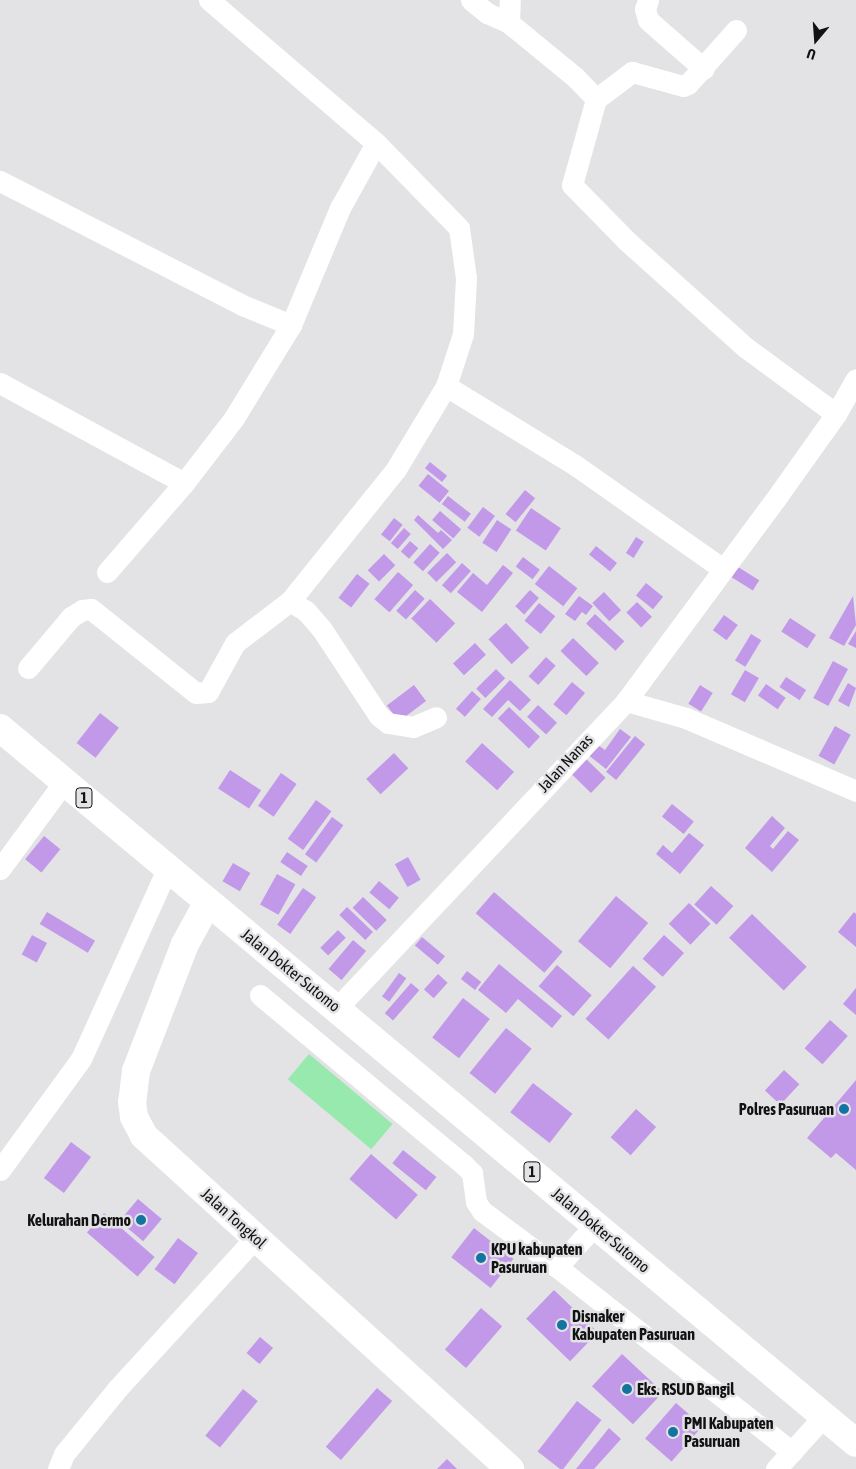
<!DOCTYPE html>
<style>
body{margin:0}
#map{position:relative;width:856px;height:1469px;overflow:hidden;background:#e3e2e5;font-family:"Asap Condensed",sans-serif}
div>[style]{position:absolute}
.green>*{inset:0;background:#98e9ad;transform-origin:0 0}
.building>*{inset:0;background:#c199e8;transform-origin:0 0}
.street>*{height:21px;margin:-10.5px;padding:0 10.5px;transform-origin:10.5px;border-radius:10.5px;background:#fff}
.secondary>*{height:28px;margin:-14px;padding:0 14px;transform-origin:14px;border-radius:14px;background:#fff}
.highway>*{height:28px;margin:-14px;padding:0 14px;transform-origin:14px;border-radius:14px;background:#fff}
.dots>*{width:14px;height:14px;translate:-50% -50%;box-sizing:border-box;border:2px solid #e3e2e5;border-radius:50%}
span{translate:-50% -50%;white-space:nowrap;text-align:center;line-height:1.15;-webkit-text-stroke:5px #e3e2e5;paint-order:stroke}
.shield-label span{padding:1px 4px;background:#e3e2e5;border:1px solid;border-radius:4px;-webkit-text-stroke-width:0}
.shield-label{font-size:15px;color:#131213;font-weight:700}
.street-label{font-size:16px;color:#131213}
.poi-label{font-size:16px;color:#131213;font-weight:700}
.right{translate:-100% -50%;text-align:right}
.left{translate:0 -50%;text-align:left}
.north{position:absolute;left:791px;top:15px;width:50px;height:50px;-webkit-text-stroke:4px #e3e2e5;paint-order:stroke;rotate:198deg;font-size:14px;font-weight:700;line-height:20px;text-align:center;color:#131213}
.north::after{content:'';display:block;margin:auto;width:18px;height:22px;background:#131213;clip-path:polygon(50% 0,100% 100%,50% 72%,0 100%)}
</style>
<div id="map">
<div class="green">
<div style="left:309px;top:1054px;width:109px;height:33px;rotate:40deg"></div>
</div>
<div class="building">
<div style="left:430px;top:462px;width:22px;height:8px;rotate:39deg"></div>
<div style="left:428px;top:474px;width:27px;height:15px;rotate:39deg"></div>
<div style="left:525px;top:490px;width:13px;height:31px;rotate:39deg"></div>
<div style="left:448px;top:496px;width:29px;height:10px;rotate:38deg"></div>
<div style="left:483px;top:507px;width:15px;height:26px;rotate:37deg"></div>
<div style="left:531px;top:508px;width:36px;height:27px;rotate:34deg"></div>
<div style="left:440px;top:511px;width:28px;height:12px;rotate:41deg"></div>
<div style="clip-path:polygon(418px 515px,438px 533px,441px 530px,452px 540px,443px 549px,414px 520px)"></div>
<div style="left:394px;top:518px;width:11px;height:21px;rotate:38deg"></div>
<div style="left:497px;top:520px;width:17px;height:27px;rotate:33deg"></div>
<div style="left:404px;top:528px;width:9px;height:20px;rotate:41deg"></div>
<div style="left:636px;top:537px;width:9px;height:19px;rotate:32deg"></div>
<div style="left:410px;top:541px;width:11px;height:14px;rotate:41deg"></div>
<div style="left:430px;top:544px;width:13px;height:25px;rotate:42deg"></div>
<div style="left:596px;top:546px;width:27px;height:11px;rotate:39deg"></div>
<div style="left:447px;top:553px;width:13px;height:28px;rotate:45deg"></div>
<div style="left:384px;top:554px;width:16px;height:23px;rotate:45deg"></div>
<div style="left:523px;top:557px;width:21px;height:12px;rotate:37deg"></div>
<div style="left:462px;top:563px;width:12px;height:30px;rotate:42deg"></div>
<div style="clip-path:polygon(503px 565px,513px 573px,482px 612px,457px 592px,473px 573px,487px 585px)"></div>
<div style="left:549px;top:566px;width:36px;height:23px;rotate:38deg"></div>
<div style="left:738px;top:567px;width:25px;height:12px;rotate:32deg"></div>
<div style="left:398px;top:572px;width:20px;height:36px;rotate:41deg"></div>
<div style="left:357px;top:574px;width:16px;height:30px;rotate:38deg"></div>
<div style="left:646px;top:583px;width:22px;height:16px;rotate:39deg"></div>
<div style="left:415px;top:590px;width:13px;height:28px;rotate:42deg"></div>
<div style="left:530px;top:590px;width:12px;height:22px;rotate:42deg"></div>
<div style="left:604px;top:592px;width:25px;height:16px;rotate:47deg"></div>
<div style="clip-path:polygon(579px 596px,593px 606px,586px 615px,582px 612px,575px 621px,565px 614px)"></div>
<div style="clip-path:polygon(853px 596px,856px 625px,844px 646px,829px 638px)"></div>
<div style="left:430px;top:599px;width:35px;height:27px;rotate:44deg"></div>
<div style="left:637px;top:602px;width:21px;height:15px;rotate:45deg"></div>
<div style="left:539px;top:603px;width:21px;height:23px;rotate:39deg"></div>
<div style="left:595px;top:614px;width:40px;height:13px;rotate:43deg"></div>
<div style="left:724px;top:615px;width:17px;height:19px;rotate:36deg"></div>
<div style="left:790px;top:618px;width:31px;height:16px;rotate:33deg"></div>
<div style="left:506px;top:623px;width:34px;height:24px;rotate:47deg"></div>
<div style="clip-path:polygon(856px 631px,856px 648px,848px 644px)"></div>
<div style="left:751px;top:634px;width:12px;height:31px;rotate:31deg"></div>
<div style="left:573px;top:638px;width:36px;height:18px;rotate:44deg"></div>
<div style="left:475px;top:643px;width:16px;height:30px;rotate:47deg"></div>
<div style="left:546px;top:657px;width:13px;height:26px;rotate:42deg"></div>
<div style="left:833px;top:661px;width:17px;height:42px;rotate:28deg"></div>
<div style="left:496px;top:669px;width:13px;height:28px;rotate:45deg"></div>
<div style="left:745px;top:670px;width:16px;height:28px;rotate:30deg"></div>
<div style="left:786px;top:677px;width:24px;height:12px;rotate:33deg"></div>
<div style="clip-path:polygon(510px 680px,531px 700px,520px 711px,508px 700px,492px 717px,483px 709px)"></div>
<div style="left:572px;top:682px;width:17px;height:29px;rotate:40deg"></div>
<div style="clip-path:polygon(848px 683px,856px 688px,849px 707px,838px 701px)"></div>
<div style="left:766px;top:684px;width:24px;height:14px;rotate:35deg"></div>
<div style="left:414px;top:685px;width:20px;height:34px;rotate:53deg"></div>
<div style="left:700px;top:685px;width:15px;height:22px;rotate:32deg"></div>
<div style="left:472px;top:691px;width:12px;height:24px;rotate:42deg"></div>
<div style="left:538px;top:705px;width:26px;height:16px;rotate:43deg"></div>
<div style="left:509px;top:707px;width:43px;height:16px;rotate:44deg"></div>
<div style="left:100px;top:713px;width:24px;height:38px;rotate:38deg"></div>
<div style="left:835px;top:726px;width:18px;height:34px;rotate:29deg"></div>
<div style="clip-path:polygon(620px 729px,631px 737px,606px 769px,587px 754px,595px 743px,605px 750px)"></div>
<div style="left:635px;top:736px;width:13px;height:46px;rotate:39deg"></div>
<div style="left:482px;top:743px;width:43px;height:25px;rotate:42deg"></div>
<div style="left:394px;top:753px;width:21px;height:38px;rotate:47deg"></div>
<div style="left:584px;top:757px;width:30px;height:21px;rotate:44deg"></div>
<div style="left:230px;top:770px;width:37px;height:22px;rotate:33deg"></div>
<div style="left:281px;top:773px;width:19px;height:40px;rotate:35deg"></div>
<div style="left:316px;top:800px;width:19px;height:48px;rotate:36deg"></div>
<div style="left:672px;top:804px;width:28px;height:16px;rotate:39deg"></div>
<div style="clip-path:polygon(772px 816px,785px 828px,770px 846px,773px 849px,788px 831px,799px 840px,772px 872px,745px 848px)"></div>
<div style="left:332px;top:817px;width:14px;height:46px;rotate:36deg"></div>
<div style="clip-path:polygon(689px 833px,704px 845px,680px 874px,656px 854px,663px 845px,672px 853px)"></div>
<div style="left:44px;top:836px;width:21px;height:30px;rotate:39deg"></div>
<div style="left:287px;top:852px;width:25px;height:12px;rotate:34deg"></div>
<div style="left:408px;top:857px;width:26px;height:15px;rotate:61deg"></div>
<div style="left:233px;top:863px;width:20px;height:21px;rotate:30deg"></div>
<div style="left:277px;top:874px;width:21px;height:35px;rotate:29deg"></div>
<div style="left:379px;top:881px;width:26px;height:15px;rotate:40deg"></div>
<div style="left:711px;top:886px;width:30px;height:25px;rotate:42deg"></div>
<div style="left:303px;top:888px;width:16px;height:45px;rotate:35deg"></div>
<div style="left:494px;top:892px;width:91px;height:28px;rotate:41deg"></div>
<div style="left:616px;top:896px;width:42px;height:59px;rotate:40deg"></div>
<div style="left:363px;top:897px;width:33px;height:15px;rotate:44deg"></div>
<div style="left:689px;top:903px;width:30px;height:29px;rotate:44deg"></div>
<div style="left:347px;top:907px;width:36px;height:11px;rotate:44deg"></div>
<div style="left:47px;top:912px;width:56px;height:14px;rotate:31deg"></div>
<div style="clip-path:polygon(854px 912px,856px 914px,856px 947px,838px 932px)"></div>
<div style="left:752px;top:914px;width:76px;height:33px;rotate:44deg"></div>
<div style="left:338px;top:930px;width:11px;height:25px;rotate:45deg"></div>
<div style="left:32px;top:935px;width:17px;height:22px;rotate:28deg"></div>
<div style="left:664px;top:935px;width:27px;height:32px;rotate:42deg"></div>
<div style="left:422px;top:937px;width:30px;height:11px;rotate:40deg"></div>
<div style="left:353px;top:940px;width:17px;height:38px;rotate:40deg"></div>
<div style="clip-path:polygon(499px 964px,562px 1016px,552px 1028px,518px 999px,506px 1013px,478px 990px)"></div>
<div style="left:557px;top:965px;width:46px;height:28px;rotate:41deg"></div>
<div style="left:633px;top:966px;width:31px;height:71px;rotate:42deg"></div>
<div style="left:467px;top:971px;width:18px;height:10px;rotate:38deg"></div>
<div style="left:399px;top:973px;width:9px;height:29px;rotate:36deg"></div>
<div style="left:438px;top:974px;width:13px;height:21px;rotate:42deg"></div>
<div style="left:411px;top:983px;width:11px;height:40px;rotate:41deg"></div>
<div style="clip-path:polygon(856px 988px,856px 1015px,843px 1004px)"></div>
<div style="left:463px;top:998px;width:34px;height:50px;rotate:38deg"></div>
<div style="left:830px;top:1020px;width:24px;height:38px;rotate:42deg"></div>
<div style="left:506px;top:1028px;width:33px;height:58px;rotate:39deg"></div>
<div style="left:784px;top:1070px;width:21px;height:28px;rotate:43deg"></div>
<div style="clip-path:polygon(856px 1080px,856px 1170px,836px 1153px,831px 1158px,807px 1138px)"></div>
<div style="left:533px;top:1083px;width:50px;height:37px;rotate:38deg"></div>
<div style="left:636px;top:1109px;width:27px;height:38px;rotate:42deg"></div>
<div style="left:71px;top:1142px;width:25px;height:45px;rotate:37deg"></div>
<div style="left:403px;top:1150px;width:43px;height:17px;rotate:39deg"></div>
<div style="left:371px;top:1154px;width:62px;height:33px;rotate:41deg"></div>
<div style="left:138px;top:1199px;width:31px;height:29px;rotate:40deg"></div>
<div style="left:104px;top:1213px;width:67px;height:26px;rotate:41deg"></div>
<div style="left:474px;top:1228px;width:50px;height:37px;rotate:38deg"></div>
<div style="left:178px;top:1238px;width:25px;height:39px;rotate:37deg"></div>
<div style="left:554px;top:1290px;width:61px;height:40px;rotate:44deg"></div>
<div style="left:481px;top:1308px;width:28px;height:55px;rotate:41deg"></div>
<div style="left:260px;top:1337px;width:17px;height:21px;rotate:40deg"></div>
<div style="left:622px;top:1354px;width:56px;height:44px;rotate:43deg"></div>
<div style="left:377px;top:1388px;width:20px;height:78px;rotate:41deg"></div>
<div style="left:243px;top:1389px;width:19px;height:60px;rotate:39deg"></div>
<div style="left:577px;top:1401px;width:31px;height:64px;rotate:38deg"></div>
<div style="left:676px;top:1403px;width:35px;height:47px;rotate:41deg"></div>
<div style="clip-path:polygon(609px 1428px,621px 1439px,594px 1469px,576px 1469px)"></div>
<div style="clip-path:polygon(447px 1459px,457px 1469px,437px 1469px)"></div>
</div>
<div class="street">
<div style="left:471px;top:0;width:21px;rotate:39deg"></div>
<div style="left:487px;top:13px;width:24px;rotate:24deg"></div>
<div style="left:509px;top:23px;width:85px;rotate:39.3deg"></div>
<div style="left:575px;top:77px;width:30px;rotate:46deg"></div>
<div style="left:648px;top:0;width:9px;rotate:108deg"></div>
<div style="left:645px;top:9px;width:11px;rotate:75deg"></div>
<div style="left:648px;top:20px;width:74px;rotate:41.2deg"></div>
<div style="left:509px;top:23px;width:23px;rotate:-88deg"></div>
<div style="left:736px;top:30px;width:72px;rotate:131.6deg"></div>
<div style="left:688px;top:84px;width:5px;rotate:158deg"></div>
<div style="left:683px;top:86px;width:53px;rotate:-164.6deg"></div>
<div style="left:632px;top:72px;width:45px;rotate:143.1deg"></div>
<div style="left:596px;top:99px;width:89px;rotate:105.6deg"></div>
<div style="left:572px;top:185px;width:80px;rotate:45.5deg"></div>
<div style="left:628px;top:242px;width:157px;rotate:41.9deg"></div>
<div style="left:745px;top:347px;width:113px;rotate:36.4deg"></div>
<div style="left:0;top:181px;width:272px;rotate:27.1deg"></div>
<div style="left:242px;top:305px;width:53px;rotate:22.2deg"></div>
<div style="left:0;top:383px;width:209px;rotate:28.5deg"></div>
<div style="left:446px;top:386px;width:151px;rotate:31.5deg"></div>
<div style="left:575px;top:465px;width:181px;rotate:35.1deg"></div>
<div style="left:107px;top:572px;width:118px;rotate:-49.1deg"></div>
<div style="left:184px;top:483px;width:82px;rotate:-52.4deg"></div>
<div style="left:234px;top:418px;width:109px;rotate:-58.5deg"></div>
<div style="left:291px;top:325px;width:127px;rotate:-67.3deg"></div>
<div style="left:340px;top:208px;width:74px;rotate:-61deg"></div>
<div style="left:290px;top:601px;width:19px;rotate:32deg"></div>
<div style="left:306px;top:611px;width:23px;rotate:49deg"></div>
<div style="left:321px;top:628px;width:105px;rotate:56.6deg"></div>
<div style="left:379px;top:716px;width:11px;rotate:38deg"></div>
<div style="left:388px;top:723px;width:25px;rotate:9deg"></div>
<div style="left:413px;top:727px;width:25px;rotate:-23deg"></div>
<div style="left:28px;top:668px;width:67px;rotate:-49.9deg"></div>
<div style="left:71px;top:617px;width:13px;rotate:-32deg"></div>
<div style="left:82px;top:610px;width:9px;rotate:-6deg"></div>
<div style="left:91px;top:609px;width:134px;rotate:38.7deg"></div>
<div style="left:196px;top:693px;width:12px;rotate:-5deg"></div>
<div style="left:208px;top:692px;width:56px;rotate:-61.1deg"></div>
<div style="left:235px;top:643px;width:69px;rotate:-37.4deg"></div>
<div style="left:290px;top:601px;width:169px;rotate:-51.2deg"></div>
<div style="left:396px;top:469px;width:97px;rotate:-58.9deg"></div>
<div style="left:446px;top:386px;width:55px;rotate:-71.9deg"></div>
<div style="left:463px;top:334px;width:56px;rotate:-86.9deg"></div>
<div style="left:466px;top:278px;width:50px;rotate:-98deg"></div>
<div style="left:459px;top:228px;width:119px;rotate:-134.3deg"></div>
<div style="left:376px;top:143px;width:220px;rotate:-139.4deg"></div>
<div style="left:626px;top:701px;width:257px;rotate:-53.5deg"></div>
<div style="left:779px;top:494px;width:98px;rotate:-54.5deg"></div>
<div style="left:836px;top:414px;width:40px;rotate:-60.3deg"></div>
<div style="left:0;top:869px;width:108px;rotate:-53.7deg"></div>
<div style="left:260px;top:995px;width:264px;rotate:39.8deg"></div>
<div style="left:463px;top:1164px;width:13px;rotate:45deg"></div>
<div style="left:472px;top:1173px;width:29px;rotate:82deg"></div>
<div style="left:476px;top:1202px;width:11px;rotate:56deg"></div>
<div style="left:482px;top:1211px;width:94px;rotate:36.7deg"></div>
<div style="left:337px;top:1008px;width:422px;rotate:-46.7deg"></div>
<div style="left:626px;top:701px;width:62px;rotate:15.8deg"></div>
<div style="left:686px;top:718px;width:185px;rotate:23.2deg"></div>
<div style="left:0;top:1170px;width:137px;rotate:-53.9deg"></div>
<div style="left:81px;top:1059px;width:209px;rotate:-65.6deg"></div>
<div style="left:595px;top:1225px;width:57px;rotate:132.1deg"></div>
<div style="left:557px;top:1267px;width:299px;rotate:38.2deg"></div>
<div style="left:58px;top:1469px;width:16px;rotate:-68deg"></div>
<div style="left:64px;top:1454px;width:85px;rotate:-50.7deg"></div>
<div style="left:118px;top:1388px;width:205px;rotate:-47.6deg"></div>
<div style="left:776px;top:1469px;width:72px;rotate:-47.8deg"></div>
</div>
<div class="secondary">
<div style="left:208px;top:902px;width:48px;rotate:118.7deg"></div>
<div style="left:185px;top:944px;width:136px;rotate:111.1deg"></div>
<div style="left:136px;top:1071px;width:31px;rotate:97deg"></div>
<div style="left:132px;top:1102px;width:15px;rotate:82deg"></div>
<div style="left:134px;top:1117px;width:21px;rotate:62deg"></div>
<div style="left:144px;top:1136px;width:495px;rotate:42.3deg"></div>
</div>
<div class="highway">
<div style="left:0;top:728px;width:1115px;rotate:39.87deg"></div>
</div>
<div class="dots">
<div style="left:844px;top:1109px;background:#1373a1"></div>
<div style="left:141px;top:1220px;background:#1373a1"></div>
<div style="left:481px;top:1258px;background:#1373a1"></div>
<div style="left:562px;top:1325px;background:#1373a1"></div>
<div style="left:627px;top:1389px;background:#1373a1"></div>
<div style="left:673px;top:1432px;background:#1373a1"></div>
</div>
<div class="shield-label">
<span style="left:84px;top:798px">1</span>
<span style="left:532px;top:1172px">1</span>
</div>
<div class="street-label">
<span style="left:565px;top:763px;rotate:-47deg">Jalan Nanas</span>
<span style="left:291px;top:970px;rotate:39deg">Jalan Dokter Sutomo</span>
<span style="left:234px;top:1218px;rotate:42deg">Jalan Tongkol</span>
<span style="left:601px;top:1230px;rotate:40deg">Jalan Dokter Sutomo</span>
</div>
<div class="poi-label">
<span class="right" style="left:834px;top:1109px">Polres Pasuruan</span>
<span class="right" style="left:131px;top:1220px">Kelurahan Dermo</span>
<span class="left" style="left:491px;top:1258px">KPU kabupaten<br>Pasuruan</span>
<span class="left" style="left:572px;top:1325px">Disnaker<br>Kabupaten Pasuruan</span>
<span class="left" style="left:637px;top:1389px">Eks. RSUD Bangil</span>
<span class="left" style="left:684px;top:1432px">PMI Kabupaten<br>Pasuruan</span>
</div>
<div class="north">U</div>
</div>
